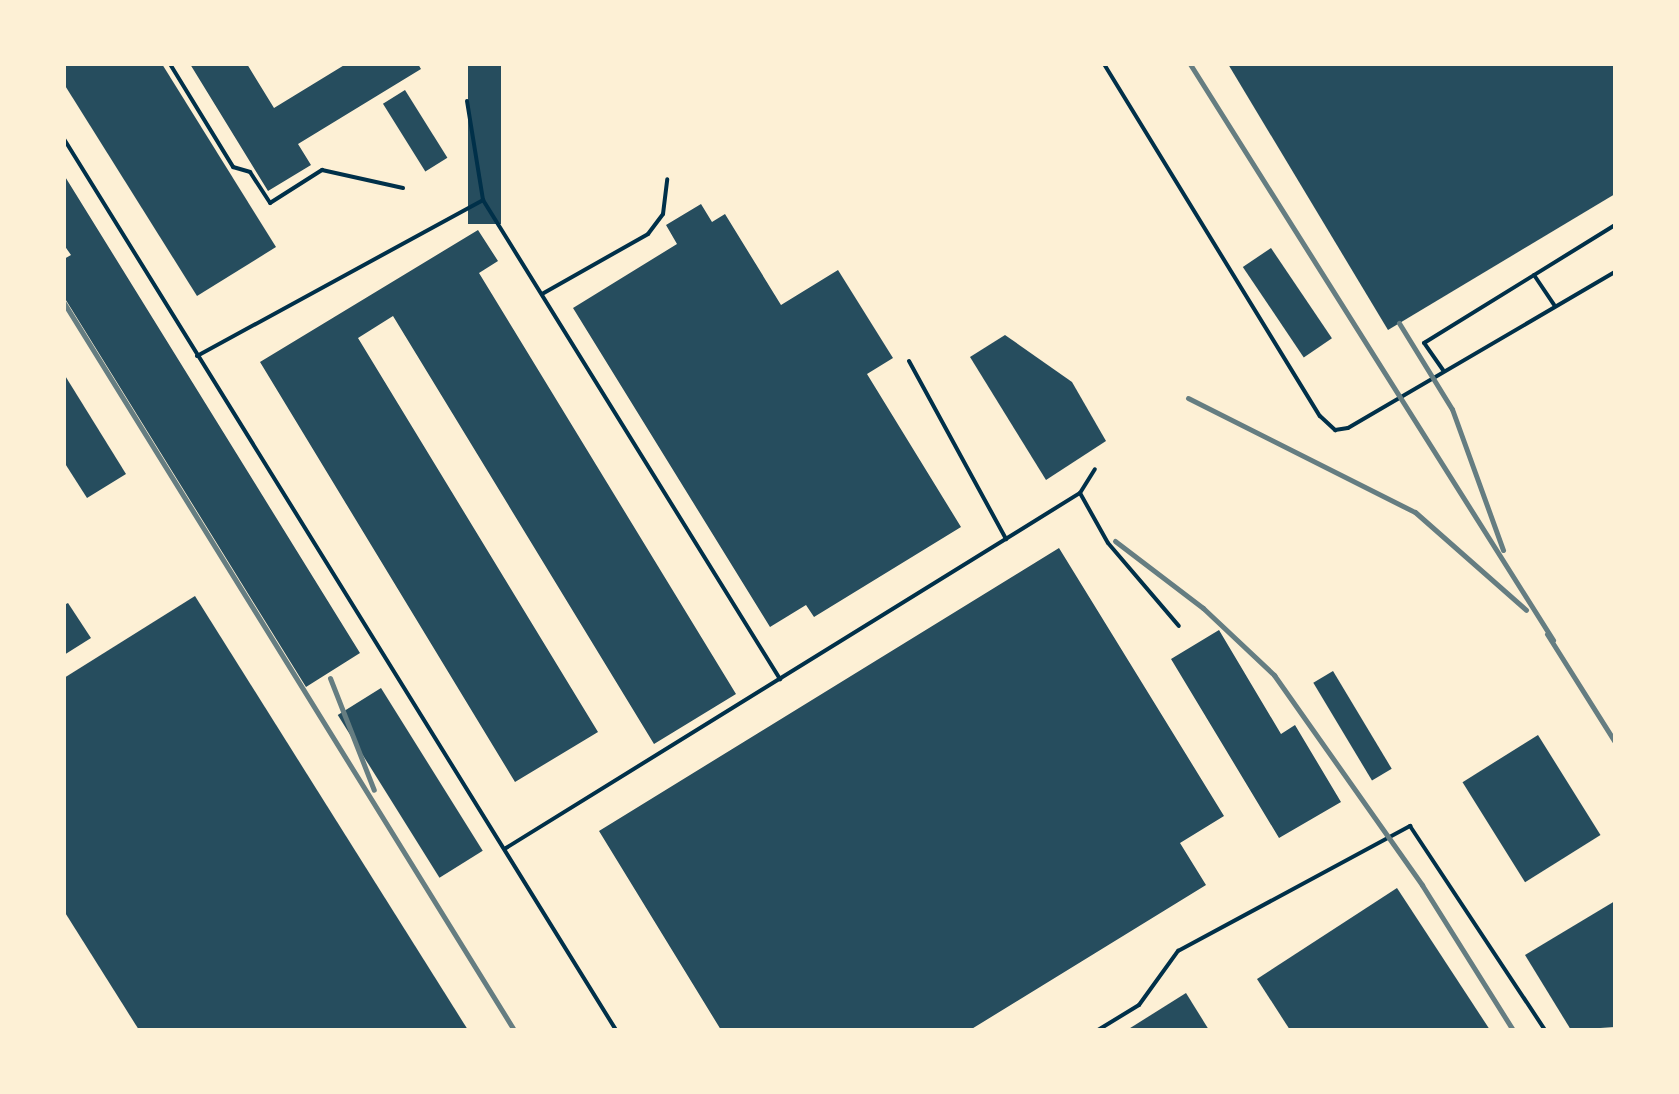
<!DOCTYPE html>
<style>
body{margin:0}
#map{position:relative;width:1679px;height:1094px;overflow:hidden;background:#fdf0d5;font-family:Inter,sans-serif}
div>[style]{position:absolute}
.building>*{inset:0;background:#264d5e;transform-origin:0 0}
.service>*{height:4px;margin:-2px;padding:0 2px;transform-origin:2px;border-radius:2px;background:#003049}
.rail>*{height:5px;margin:-2.5px;padding:0 2.5px;transform-origin:2.5px;border-radius:2.5px;background:#657d81}
span{translate:-50% -50%;white-space:nowrap;text-align:center;line-height:1.15;-webkit-text-stroke:6px #fdf0d5;paint-order:stroke}
.frame{position:absolute;inset:0;border:66px solid #fdf0d5;pointer-events:none}
</style>
<div id="map">
<div class="building">
<div style="clip-path:polygon(64px 64px,162px 64px,276px 247px,197px 296px,64px 84px)"></div>
<div style="clip-path:polygon(190px 64px,247px 64px,274px 108px,346px 64px,418px 64px,421px 69px,298px 144px,311px 165px,268px 191px)"></div>
<div style="left:468px;top:64px;width:33px;height:160px"></div>
<div style="clip-path:polygon(1228px 64px,1615px 64px,1615px 194px,1388px 330px)"></div>
<div style="left:405px;top:90px;width:80px;height:26px;rotate:58deg"></div>
<div style="clip-path:polygon(64px 175px,360px 653px,306px 687px,64px 297px,64px 259px,71px 255px,64px 245px)"></div>
<div style="clip-path:polygon(701px 204px,712px 222px,725px 214px,781px 305px,838px 270px,893px 358px,867px 374px,961px 527px,814px 617px,806px 605px,770px 627px,573px 308px,677px 244px,666px 225px)"></div>
<div style="clip-path:polygon(478px 230px,498px 261px,479px 273px,736px 694px,654px 744px,393px 316px,358px 338px,598px 732px,515px 782px,260px 362px)"></div>
<div style="left:1271px;top:248px;width:109px;height:34px;rotate:56deg"></div>
<div style="clip-path:polygon(1005px 335px,1072px 382px,1106px 441px,1046px 480px,970px 357px)"></div>
<div style="clip-path:polygon(64px 374px,126px 474px,87px 498px,64px 462px)"></div>
<div style="clip-path:polygon(1059px 548px,1224px 816px,1180px 843px,1206px 885px,970px 1030px,721px 1030px,599px 831px)"></div>
<div style="clip-path:polygon(195px 596px,468px 1030px,139px 1030px,64px 911px,64px 678px)"></div>
<div style="clip-path:polygon(68px 603px,91px 638px,64px 655px,64px 605px)"></div>
<div style="clip-path:polygon(1219px 630px,1281px 734px,1295px 725px,1341px 802px,1279px 838px,1171px 659px)"></div>
<div style="left:1333px;top:671px;width:114px;height:23px;rotate:59deg"></div>
<div style="left:381px;top:688px;width:192px;height:51px;rotate:58deg"></div>
<div style="left:1538px;top:735px;width:118px;height:89px;rotate:58deg"></div>
<div style="clip-path:polygon(1397px 888px,1490px 1030px,1290px 1030px,1257px 979px)"></div>
<div style="clip-path:polygon(1615px 901px,1615px 1027px,1571px 1030px,1525px 955px)"></div>
<div style="clip-path:polygon(1186px 993px,1209px 1030px,1127px 1030px)"></div>
</div>
<div class="service">
<div style="left:170px;top:64px;width:121px;rotate:58.5deg"></div>
<div style="left:233px;top:167px;width:18px;rotate:16deg"></div>
<div style="left:250px;top:172px;width:37px;rotate:57deg"></div>
<div style="left:270px;top:203px;width:62px;rotate:-32.4deg"></div>
<div style="left:322px;top:170px;width:83px;rotate:12.5deg"></div>
<div style="left:1104px;top:64px;width:413px;rotate:58.5deg"></div>
<div style="left:1320px;top:416px;width:21px;rotate:43deg"></div>
<div style="left:1335px;top:430px;width:13px;rotate:-9deg"></div>
<div style="left:1348px;top:428px;width:309px;rotate:-30.3deg"></div>
<div style="left:467px;top:101px;width:100px;rotate:80.8deg"></div>
<div style="left:64px;top:139px;width:1048px;rotate:58.22deg"></div>
<div style="left:1534px;top:275px;width:36px;rotate:56deg"></div>
<div style="left:542px;top:294px;width:122px;rotate:-29.5deg"></div>
<div style="left:648px;top:234px;width:25px;rotate:-53deg"></div>
<div style="left:663px;top:214px;width:35px;rotate:-83deg"></div>
<div style="left:197px;top:356px;width:326px;rotate:-28.6deg"></div>
<div style="left:483px;top:200px;width:564px;rotate:58.2deg"></div>
<div style="left:909px;top:361px;width:203px;rotate:61.4deg"></div>
<div style="left:1443px;top:370px;width:33px;rotate:-125deg"></div>
<div style="left:1424px;top:343px;width:225px;rotate:-31.7deg"></div>
<div style="left:1080px;top:493px;width:28px;rotate:-58deg"></div>
<div style="left:506px;top:848px;width:675px;rotate:-31.74deg"></div>
<div style="left:1080px;top:493px;width:57px;rotate:60.8deg"></div>
<div style="left:1108px;top:543px;width:109px;rotate:49.5deg"></div>
<div style="left:1098px;top:1030px;width:48px;rotate:-31.4deg"></div>
<div style="left:1139px;top:1005px;width:67px;rotate:-54.2deg"></div>
<div style="left:1178px;top:951px;width:264px;rotate:-28.3deg"></div>
<div style="left:1410px;top:826px;width:245px;rotate:56.5deg"></div>
</div>
<div class="rail">
<div style="left:1190px;top:64px;width:681px;rotate:57.78deg"></div>
<div style="left:64px;top:303px;width:855px;rotate:58.24deg"></div>
<div style="left:1399px;top:323px;width:101px;rotate:58.4deg"></div>
<div style="left:1452px;top:409px;width:150px;rotate:70.1deg"></div>
<div style="left:1188px;top:398px;width:254px;rotate:26.7deg"></div>
<div style="left:1415px;top:512px;width:148px;rotate:41.4deg"></div>
<div style="left:1115px;top:541px;width:111px;rotate:37.3deg"></div>
<div style="left:1203px;top:608px;width:98px;rotate:43.3deg"></div>
<div style="left:1274px;top:675px;width:257px;rotate:54.8deg"></div>
<div style="left:1422px;top:885px;width:171px;rotate:57.9deg"></div>
<div style="left:1547px;top:634px;width:128px;rotate:57.8deg"></div>
<div style="left:330px;top:678px;width:120px;rotate:68.6deg"></div>
</div>
<div class="frame"></div>
</div>
